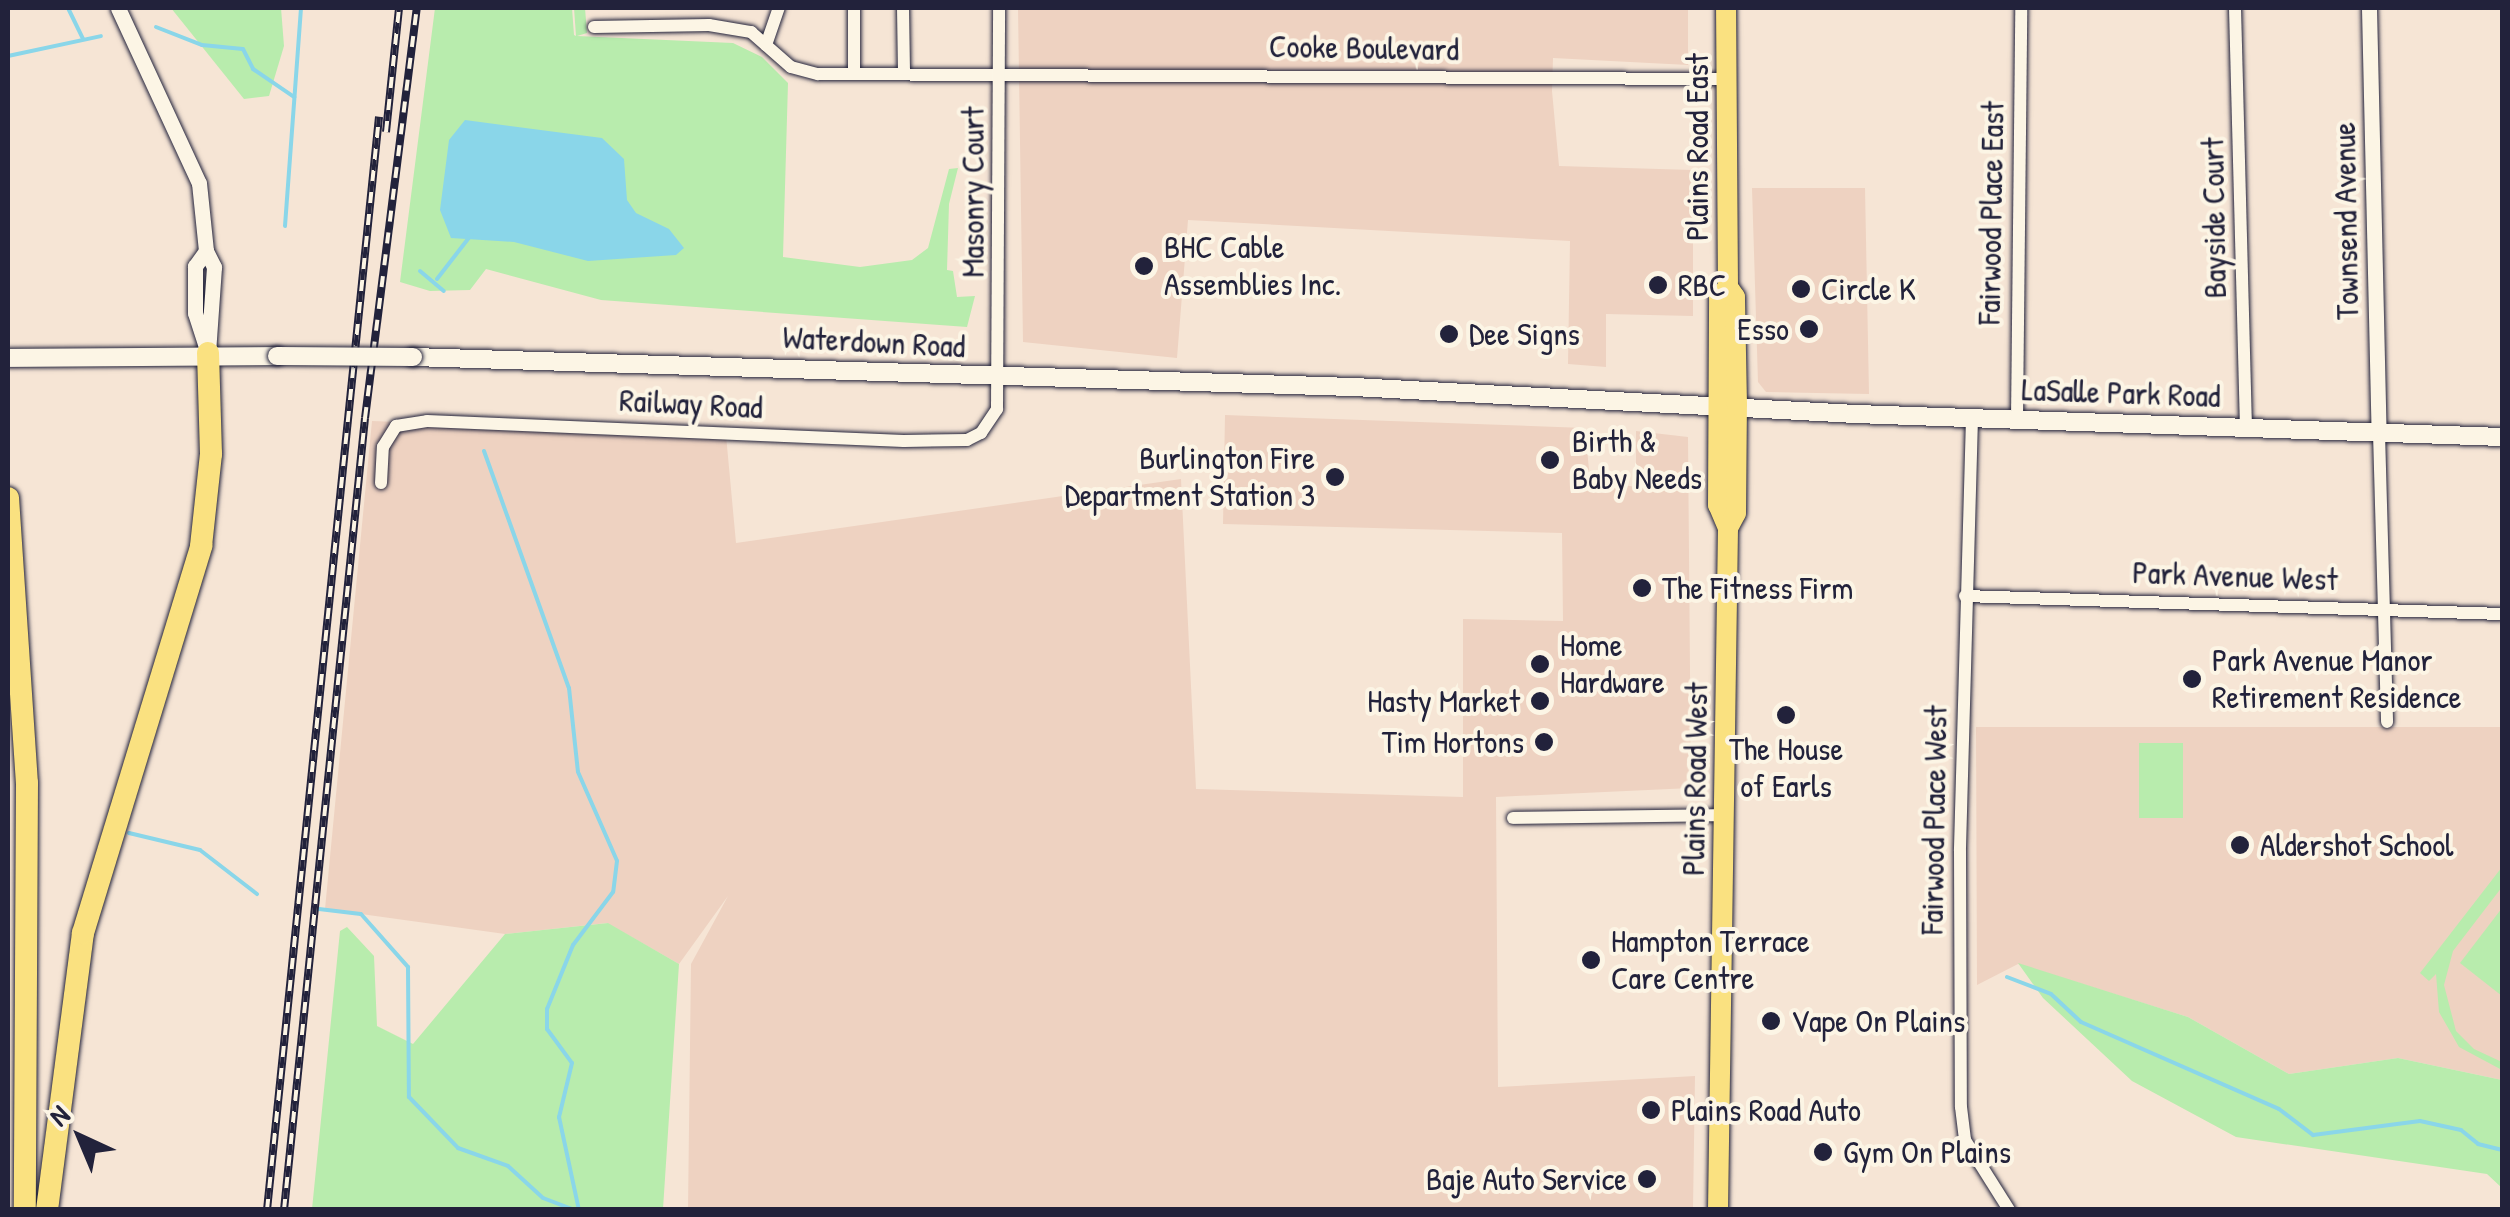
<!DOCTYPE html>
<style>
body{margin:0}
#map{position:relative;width:2510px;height:1217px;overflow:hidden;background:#f6e5d5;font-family:"Patrick Hand",sans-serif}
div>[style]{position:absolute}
.built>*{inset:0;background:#eed2c1}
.green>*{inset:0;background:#b8ecad;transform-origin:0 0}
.water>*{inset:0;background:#8ad6e9}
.stream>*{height:4px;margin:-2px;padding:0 2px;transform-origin:2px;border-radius:2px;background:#8ad6e9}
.roads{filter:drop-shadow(0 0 2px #22223b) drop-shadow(0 0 2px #22223b)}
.minor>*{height:12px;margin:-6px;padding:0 6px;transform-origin:6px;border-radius:6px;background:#fcf5e5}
.tertiary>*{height:15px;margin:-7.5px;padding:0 7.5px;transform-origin:7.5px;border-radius:7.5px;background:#fcf5e5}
.secondary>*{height:18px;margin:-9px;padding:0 9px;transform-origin:9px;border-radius:9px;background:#fcf5e5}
.primary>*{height:20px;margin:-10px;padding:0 10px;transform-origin:10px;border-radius:10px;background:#fae180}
.motorway>*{height:22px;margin:-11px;padding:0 11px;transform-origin:11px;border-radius:11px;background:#fae180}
.rail>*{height:8px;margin-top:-4px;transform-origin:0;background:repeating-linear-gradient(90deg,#fcf5e5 0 11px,#22223b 0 22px);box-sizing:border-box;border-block:2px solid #22223b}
.bridges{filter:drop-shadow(0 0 2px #22223b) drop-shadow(0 0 2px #22223b)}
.secondary-bridge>*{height:18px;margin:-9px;padding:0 9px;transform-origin:9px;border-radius:9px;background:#fcf5e5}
.dots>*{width:28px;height:28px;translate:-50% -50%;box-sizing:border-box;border:5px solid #fcf5e5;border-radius:50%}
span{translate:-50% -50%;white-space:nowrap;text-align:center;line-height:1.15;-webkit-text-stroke:8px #fcf5e5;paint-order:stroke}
.street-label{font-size:32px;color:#22223b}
.poi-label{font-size:32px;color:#22223b}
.left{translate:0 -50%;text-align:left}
.right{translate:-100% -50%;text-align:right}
.frame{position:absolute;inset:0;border:10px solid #22223b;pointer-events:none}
.north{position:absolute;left:30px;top:1087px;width:100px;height:100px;-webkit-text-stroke:8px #fcf5e5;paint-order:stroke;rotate:316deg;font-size:28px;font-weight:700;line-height:40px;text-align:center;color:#22223b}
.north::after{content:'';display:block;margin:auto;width:35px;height:45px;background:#22223b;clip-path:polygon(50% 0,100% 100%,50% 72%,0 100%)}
</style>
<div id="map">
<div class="built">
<div style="clip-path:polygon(1018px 8px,1688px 8px,1688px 65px,1553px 58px,1552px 91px,1559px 166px,1693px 170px,1693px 316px,1606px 314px,1606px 367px,1568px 364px,1570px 241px,1188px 220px,1177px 358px,1023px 342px)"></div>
<div style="clip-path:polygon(1752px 188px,1865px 188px,1869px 394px,1766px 392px,1758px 382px)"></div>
<div style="clip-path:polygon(1225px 415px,1585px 428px,1590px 480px,1636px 487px,1636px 431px,1688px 437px,1691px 788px,1496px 797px,1498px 1087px,1695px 1076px,1693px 1209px,688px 1209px,691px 964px,728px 896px,679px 964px,607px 923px,505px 934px,325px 909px,372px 421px,726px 435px,736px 543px,1181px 479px,1196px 789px,1463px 797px,1463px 619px,1563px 621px,1562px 533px,1223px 524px)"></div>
<div style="clip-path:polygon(1976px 727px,2502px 727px,2502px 1080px,2398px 1058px,2289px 1074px,2188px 1017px,2018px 964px,1977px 985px)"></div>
</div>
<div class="green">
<div style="clip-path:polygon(171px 8px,281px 8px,284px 46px,269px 96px,244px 99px)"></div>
<div style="clip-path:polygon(435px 8px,572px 8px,574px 35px,576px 36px,574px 8px,585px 8px,587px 33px,577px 36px,733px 43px,762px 57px,788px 83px,783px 257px,860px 267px,912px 260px,928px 248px,949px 169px,958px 168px,949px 204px,947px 270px,953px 271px,957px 297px,975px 296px,967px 327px,601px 300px,486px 269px,470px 290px,430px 291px,400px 282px)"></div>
<div style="left:2183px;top:743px;width:75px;height:44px;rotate:90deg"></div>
<div style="clip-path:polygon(2502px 867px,2502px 887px,2453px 951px,2444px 985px,2456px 1031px,2474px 1049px,2502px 1062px,2502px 1070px,2459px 1047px,2439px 1012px,2436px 974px,2429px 981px,2420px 973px)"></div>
<div style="clip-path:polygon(2502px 908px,2502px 996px,2460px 963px)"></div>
<div style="clip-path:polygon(608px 923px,679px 964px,663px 1209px,312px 1209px,340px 931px,347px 927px,374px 956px,377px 1026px,413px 1044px,505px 934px)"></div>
<div style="clip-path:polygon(2018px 963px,2188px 1017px,2289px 1074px,2398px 1058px,2502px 1080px,2502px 1188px,2487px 1174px,2236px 1137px,2132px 1081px,2043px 998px)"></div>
</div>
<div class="water">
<div style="clip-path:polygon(465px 120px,602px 138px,624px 159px,627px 200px,636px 213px,669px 229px,684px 248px,676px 255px,588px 261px,514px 242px,451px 238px,440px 210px,449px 140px)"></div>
</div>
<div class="stream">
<div style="left:68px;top:8px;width:34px;rotate:64deg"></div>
<div style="left:156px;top:27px;width:49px;rotate:21.4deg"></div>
<div style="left:202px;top:45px;width:41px;rotate:5.6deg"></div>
<div style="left:243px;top:49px;width:22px;rotate:63deg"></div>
<div style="left:253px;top:69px;width:50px;rotate:34.3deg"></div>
<div style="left:8px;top:56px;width:95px;rotate:-12.1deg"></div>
<div style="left:285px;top:226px;width:219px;rotate:-85.8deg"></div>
<div style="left:420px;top:271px;width:31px;rotate:40deg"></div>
<div style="left:437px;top:279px;width:56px;rotate:-52.3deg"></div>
<div style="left:484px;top:451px;width:252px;rotate:70.3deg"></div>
<div style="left:569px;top:688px;width:84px;rotate:83.9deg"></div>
<div style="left:578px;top:772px;width:97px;rotate:66.3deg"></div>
<div style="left:617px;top:861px;width:31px;rotate:97deg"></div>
<div style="left:613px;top:892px;width:66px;rotate:127deg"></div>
<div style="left:573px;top:945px;width:69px;rotate:112.1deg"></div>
<div style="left:547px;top:1009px;width:20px;rotate:90deg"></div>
<div style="left:547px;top:1029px;width:42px;rotate:53.7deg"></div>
<div style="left:572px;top:1063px;width:56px;rotate:103.5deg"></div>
<div style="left:559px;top:1117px;width:95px;rotate:77.9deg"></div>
<div style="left:129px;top:833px;width:73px;rotate:13.5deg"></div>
<div style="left:200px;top:850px;width:72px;rotate:37.7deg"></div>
<div style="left:319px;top:909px;width:42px;rotate:6.8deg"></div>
<div style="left:361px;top:914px;width:71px;rotate:48.4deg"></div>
<div style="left:408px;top:967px;width:130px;rotate:89.6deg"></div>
<div style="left:409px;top:1097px;width:71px;rotate:46.1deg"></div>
<div style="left:458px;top:1148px;width:53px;rotate:19.8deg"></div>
<div style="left:508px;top:1166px;width:47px;rotate:42.4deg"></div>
<div style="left:543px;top:1198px;width:34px;rotate:21deg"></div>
<div style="left:2007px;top:977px;width:47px;rotate:21.1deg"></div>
<div style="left:2051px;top:994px;width:41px;rotate:43deg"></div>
<div style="left:2081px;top:1022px;width:216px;rotate:23.7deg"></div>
<div style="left:2279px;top:1109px;width:43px;rotate:37.4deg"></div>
<div style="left:2313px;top:1135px;width:108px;rotate:-7.5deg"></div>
<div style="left:2420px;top:1121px;width:42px;rotate:12.4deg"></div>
<div style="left:2461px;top:1130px;width:22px;rotate:39deg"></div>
<div style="left:2478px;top:1144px;width:25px;rotate:14deg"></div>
</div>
<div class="roads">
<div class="minor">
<div style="left:854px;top:8px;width:66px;rotate:90deg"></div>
<div style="left:903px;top:8px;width:65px;rotate:89.1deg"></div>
<div style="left:2235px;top:8px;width:420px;rotate:88.5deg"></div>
<div style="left:594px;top:27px;width:115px;rotate:-1deg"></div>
<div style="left:709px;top:25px;width:43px;rotate:9.5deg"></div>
<div style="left:751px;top:32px;width:53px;rotate:41.2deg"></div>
<div style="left:791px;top:67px;width:28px;rotate:15deg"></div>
<div style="left:818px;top:74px;width:908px;rotate:0.32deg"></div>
<div style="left:766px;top:45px;width:39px;rotate:-71deg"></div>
<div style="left:1972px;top:418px;width:433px;rotate:91.6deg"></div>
<div style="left:1960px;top:851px;width:256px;rotate:89.8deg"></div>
<div style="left:1961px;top:1107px;width:33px;rotate:83deg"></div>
<div style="left:1965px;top:1140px;width:83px;rotate:57.8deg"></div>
<div style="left:2017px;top:419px;width:411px;rotate:-89.4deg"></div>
<div style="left:2379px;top:433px;width:289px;rotate:88.4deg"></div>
<div style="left:381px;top:483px;width:36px;rotate:-87deg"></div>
<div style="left:383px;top:447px;width:25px;rotate:-58deg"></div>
<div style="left:396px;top:426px;width:31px;rotate:-9deg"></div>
<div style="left:427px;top:421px;width:477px;rotate:2.4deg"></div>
<div style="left:904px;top:441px;width:63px;rotate:-0.9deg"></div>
<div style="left:967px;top:440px;width:16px;rotate:-27deg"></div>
<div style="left:981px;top:433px;width:29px;rotate:-56deg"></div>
<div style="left:997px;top:409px;width:401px;rotate:-89.7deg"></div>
<div style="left:1965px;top:596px;width:537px;rotate:1.92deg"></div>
<div style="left:1513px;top:818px;width:212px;rotate:-0.8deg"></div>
</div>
<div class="tertiary">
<div style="left:118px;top:8px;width:193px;rotate:65.2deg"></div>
<div style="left:199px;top:183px;width:68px;rotate:84.1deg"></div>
<div style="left:206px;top:251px;width:18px;rotate:63deg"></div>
<div style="left:214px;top:267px;width:86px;rotate:94deg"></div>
<div style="left:2369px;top:8px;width:425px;rotate:88.7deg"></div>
<div style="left:206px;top:251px;width:19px;rotate:126deg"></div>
<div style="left:195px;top:266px;width:47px;rotate:90deg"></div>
<div style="left:195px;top:313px;width:38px;rotate:72deg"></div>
</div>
<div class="secondary">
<div style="left:413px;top:357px;width:941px;rotate:1.83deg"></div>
<div style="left:1354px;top:387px;width:503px;rotate:3.08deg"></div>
<div style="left:1856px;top:414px;width:646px;rotate:2.04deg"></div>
<div style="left:8px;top:358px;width:269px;rotate:-0.4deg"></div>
</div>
<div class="primary">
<div style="left:1728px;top:528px;width:25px;rotate:-113deg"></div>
<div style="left:1718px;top:505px;width:208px;rotate:-89.7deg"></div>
<div style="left:1719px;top:297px;width:13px;rotate:-48deg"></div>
<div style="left:1718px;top:1210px;width:682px;rotate:-89.16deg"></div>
<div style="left:1728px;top:528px;width:17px;rotate:-62deg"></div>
<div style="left:1736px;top:513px;width:108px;rotate:-89.5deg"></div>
<div style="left:1737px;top:405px;width:108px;rotate:-91.1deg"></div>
<div style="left:1735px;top:297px;width:12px;rotate:-125deg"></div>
<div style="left:1728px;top:287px;width:279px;rotate:-90.4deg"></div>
</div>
<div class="motorway">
<div style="left:8px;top:498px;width:286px;rotate:86.2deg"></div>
<div style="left:27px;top:783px;width:427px;rotate:90.3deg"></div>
<div style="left:47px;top:1210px;width:279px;rotate:-82.6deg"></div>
<div style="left:83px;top:933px;width:405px;rotate:-73deg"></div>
<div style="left:201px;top:546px;width:93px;rotate:-83.8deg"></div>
<div style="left:211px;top:454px;width:101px;rotate:-91.7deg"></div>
</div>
</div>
<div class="rail">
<div style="left:386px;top:132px;width:125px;rotate:-84deg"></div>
<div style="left:267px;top:1210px;width:1099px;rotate:-84.15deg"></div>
<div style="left:284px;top:1210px;width:796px;rotate:-84.16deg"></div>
<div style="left:365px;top:418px;width:413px;rotate:-82.8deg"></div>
</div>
<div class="bridges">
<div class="secondary-bridge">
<div style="left:277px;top:356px;width:136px;rotate:0.4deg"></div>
</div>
</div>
<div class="dots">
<div style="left:1144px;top:266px;background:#22223b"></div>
<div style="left:1658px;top:285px;background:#22223b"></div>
<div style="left:1801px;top:289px;background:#22223b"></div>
<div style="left:1809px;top:329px;background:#22223b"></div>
<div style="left:1449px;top:334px;background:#22223b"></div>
<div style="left:1550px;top:460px;background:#22223b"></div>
<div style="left:1335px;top:477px;background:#22223b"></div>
<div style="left:1642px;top:588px;background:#22223b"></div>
<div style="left:1540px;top:664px;background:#22223b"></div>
<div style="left:2192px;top:679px;background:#22223b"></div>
<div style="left:1540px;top:701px;background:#22223b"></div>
<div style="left:1786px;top:715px;background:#22223b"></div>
<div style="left:1544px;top:742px;background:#22223b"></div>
<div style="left:2240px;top:845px;background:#22223b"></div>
<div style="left:1591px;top:960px;background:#22223b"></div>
<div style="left:1771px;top:1021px;background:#22223b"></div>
<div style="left:1651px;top:1110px;background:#22223b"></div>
<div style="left:1823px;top:1152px;background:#22223b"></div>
<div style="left:1647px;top:1179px;background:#22223b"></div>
</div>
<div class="street-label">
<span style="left:1364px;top:48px;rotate:1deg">Cooke Boulevard</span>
<span style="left:1697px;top:147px;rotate:-90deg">Plains Road East</span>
<span style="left:973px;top:192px;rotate:-90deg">Masonry Court</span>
<span style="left:1991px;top:213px;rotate:-89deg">Fairwood Place East</span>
<span style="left:2214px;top:218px;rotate:-91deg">Bayside Court</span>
<span style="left:2346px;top:221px;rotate:-91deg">Townsend Avenue</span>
<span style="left:874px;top:342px;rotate:3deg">Waterdown Road</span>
<span style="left:2121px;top:393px;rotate:2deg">LaSalle Park Road</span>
<span style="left:691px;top:404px;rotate:3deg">Railway Road</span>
<span style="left:2235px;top:576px;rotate:2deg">Park Avenue West</span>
<span style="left:1695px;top:779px;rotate:-89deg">Plains Road West</span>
<span style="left:1934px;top:820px;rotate:-89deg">Fairwood Place West</span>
</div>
<div class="poi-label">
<span class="left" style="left:1164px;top:266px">BHC Cable<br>Assemblies Inc.</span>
<span class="left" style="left:1678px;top:285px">RBC</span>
<span class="left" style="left:1821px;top:289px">Circle K</span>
<span class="right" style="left:1789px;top:329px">Esso</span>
<span class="left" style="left:1469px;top:334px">Dee Signs</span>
<span class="left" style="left:1572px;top:460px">Birth &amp;<br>Baby Needs</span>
<span class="right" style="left:1315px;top:477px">Burlington Fire<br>Department Station 3</span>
<span class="left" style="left:1662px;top:588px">The Fitness Firm</span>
<span class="left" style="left:1560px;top:664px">Home<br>Hardware</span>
<span class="left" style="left:2212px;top:679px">Park Avenue Manor<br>Retirement Residence</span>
<span class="right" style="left:1520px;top:701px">Hasty Market</span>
<span class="right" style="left:1524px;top:742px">Tim Hortons</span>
<span style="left:1786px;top:768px">The House<br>of Earls</span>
<span class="left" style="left:2260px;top:845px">Aldershot School</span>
<span class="left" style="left:1611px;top:960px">Hampton Terrace<br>Care Centre</span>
<span class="left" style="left:1791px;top:1021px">Vape On Plains</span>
<span class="left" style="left:1671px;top:1110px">Plains Road Auto</span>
<span class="left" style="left:1843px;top:1152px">Gym On Plains</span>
<span class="right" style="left:1627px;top:1179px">Baje Auto Service</span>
</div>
<div class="frame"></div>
<div class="north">N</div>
</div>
